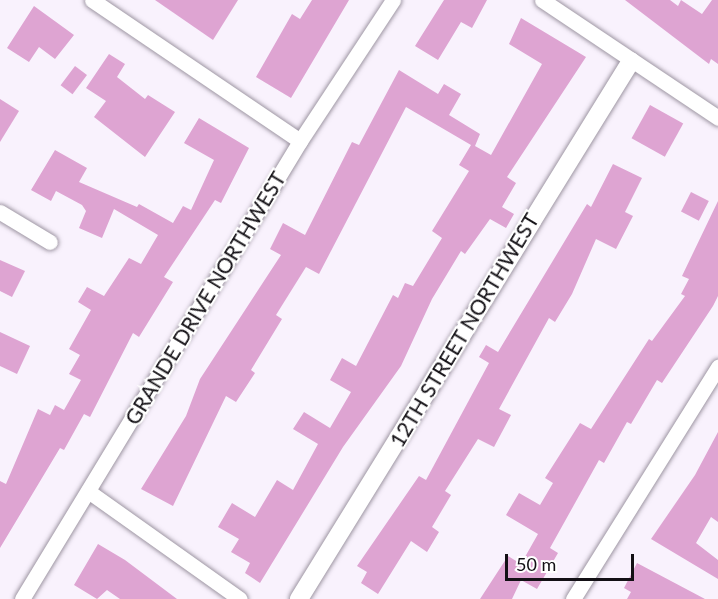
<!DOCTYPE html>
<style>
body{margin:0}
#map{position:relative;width:718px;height:599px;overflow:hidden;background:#f9f2fd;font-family:Lato,sans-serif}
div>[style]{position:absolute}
.building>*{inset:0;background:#dea4d2;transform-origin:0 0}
.roads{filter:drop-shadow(0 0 2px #9e96a3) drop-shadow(0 0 2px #9e96a3)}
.minor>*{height:15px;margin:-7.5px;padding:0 7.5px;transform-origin:7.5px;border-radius:7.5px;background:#fff}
.tertiary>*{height:18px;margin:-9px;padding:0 9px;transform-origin:9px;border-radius:9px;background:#fff}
span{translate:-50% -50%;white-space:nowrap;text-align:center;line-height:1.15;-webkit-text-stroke:4.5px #fff;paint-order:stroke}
.street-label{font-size:21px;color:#131015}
.scale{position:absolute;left:505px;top:554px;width:129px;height:27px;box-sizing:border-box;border:3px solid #131015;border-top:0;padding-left:8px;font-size:18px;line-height:21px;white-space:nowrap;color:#131015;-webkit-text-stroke:4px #fff;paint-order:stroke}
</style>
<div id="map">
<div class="building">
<div style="clip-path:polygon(155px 0,238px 0,213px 40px)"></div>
<div style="clip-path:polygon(312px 0,349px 0,291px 98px,256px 77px,292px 14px,300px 19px)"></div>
<div style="clip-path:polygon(444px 0,487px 0,472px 28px,461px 22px,438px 60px,415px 46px)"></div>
<div style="clip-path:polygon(625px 0,670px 0,678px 6px,681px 0,702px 14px,712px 0,718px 0,718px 64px,711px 59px,709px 64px)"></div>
<div style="clip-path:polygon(34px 6px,74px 35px,55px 59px,39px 47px,29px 62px,7px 48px)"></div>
<div style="clip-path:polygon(521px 18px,586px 57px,507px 177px,516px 183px,502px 207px,514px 214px,506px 228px,490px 219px,465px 254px,461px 251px,432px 299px,401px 366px,343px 447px,260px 583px,245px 573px,250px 563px,231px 552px,239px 539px,218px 527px,232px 503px,255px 517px,277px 480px,293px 490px,318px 444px,293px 429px,304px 412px,330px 428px,351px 392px,330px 380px,342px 358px,356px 366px,393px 295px,398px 298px,405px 283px,413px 286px,442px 238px,432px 231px,469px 171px,459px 165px,471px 145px,406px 107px,319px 274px,306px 267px,276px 315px,282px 319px,251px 370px,255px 373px,236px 402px,226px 396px,173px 506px,141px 489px,186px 416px,200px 379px,281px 255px,270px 249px,283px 223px,305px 235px,352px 142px,359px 145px,399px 70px,438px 94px,444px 84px,461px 94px,449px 115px,480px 134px,475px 146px,491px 155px,542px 64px,509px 44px)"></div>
<div style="clip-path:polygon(109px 54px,125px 64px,117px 77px,145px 99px,148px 95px,175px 112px,145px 157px,94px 117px,106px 101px,86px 88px)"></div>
<div style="left:75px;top:66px;width:15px;height:24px;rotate:37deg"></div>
<div style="clip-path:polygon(0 99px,19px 111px,0 142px)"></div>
<div style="left:650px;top:105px;width:38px;height:38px;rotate:29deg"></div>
<div style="clip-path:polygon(199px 118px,249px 148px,221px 203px,215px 200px,164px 277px,173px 282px,139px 337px,133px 333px,90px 417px,84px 414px,64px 450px,60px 448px,0 548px,0 481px,6px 484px,38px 409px,50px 415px,55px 405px,64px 410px,81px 380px,69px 374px,80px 355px,69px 349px,91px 310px,78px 302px,87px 287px,104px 296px,129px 258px,141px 264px,158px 235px,114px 209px,102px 238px,79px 228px,86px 211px,82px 205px,56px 191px,51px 201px,31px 190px,55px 150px,87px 168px,79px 182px,137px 207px,139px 204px,173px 223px,183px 206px,191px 210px,214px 160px,184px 143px)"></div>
<div style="clip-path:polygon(613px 164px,642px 178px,625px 212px,633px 216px,616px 249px,596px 239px,572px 294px,555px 322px,549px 318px,499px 409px,511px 415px,494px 447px,478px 439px,445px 491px,451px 495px,432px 527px,439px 532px,427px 552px,411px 541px,378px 594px,361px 583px,367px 572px,357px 566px,419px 476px,426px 480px,489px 363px,479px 357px,486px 345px,498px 352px,587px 204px,591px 207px)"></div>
<div style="left:691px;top:192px;width:20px;height:22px;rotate:27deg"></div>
<div style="clip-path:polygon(718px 201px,718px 296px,713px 306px,662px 383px,657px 380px,631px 424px,627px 422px,604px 463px,599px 460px,550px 548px,558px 553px,537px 589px,521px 580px,512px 599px,480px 599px,508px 556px,521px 564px,538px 534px,506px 515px,519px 493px,540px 505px,553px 483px,545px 478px,580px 423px,591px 429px,649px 339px,652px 341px,685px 296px,681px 294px,689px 279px,682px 276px)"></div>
<div style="clip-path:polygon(0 260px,25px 271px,12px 297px,0 291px)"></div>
<div style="clip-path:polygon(0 332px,30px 346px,17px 374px,0 366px)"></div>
<div style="clip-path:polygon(718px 432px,718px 522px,711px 517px,696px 543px,718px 560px,718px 579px,651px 539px,695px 475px)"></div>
<div style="clip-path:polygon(98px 544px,125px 560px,177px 599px,120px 599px,107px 590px,97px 599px,74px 585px)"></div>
<div style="clip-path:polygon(637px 563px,705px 599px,627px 599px,631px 592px,624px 588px)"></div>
</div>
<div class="roads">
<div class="minor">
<div style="left:92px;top:0;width:251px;rotate:34.1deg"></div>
<div style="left:542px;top:0;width:212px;rotate:33.8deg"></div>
<div style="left:0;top:212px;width:58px;rotate:31deg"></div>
<div style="left:88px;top:491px;width:186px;rotate:35.4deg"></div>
<div style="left:22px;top:599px;width:536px;rotate:-58.74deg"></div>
<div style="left:300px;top:141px;width:169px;rotate:-56.6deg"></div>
<div style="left:573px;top:599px;width:274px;rotate:-58deg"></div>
</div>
<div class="tertiary">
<div style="left:299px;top:599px;width:632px;rotate:-58.32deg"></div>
</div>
</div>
<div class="street-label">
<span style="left:205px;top:298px;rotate:-59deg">GRANDE DRIVE NORTHWEST</span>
<span style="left:464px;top:330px;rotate:-59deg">12TH STREET NORTHWEST</span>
</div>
<div class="scale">50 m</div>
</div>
